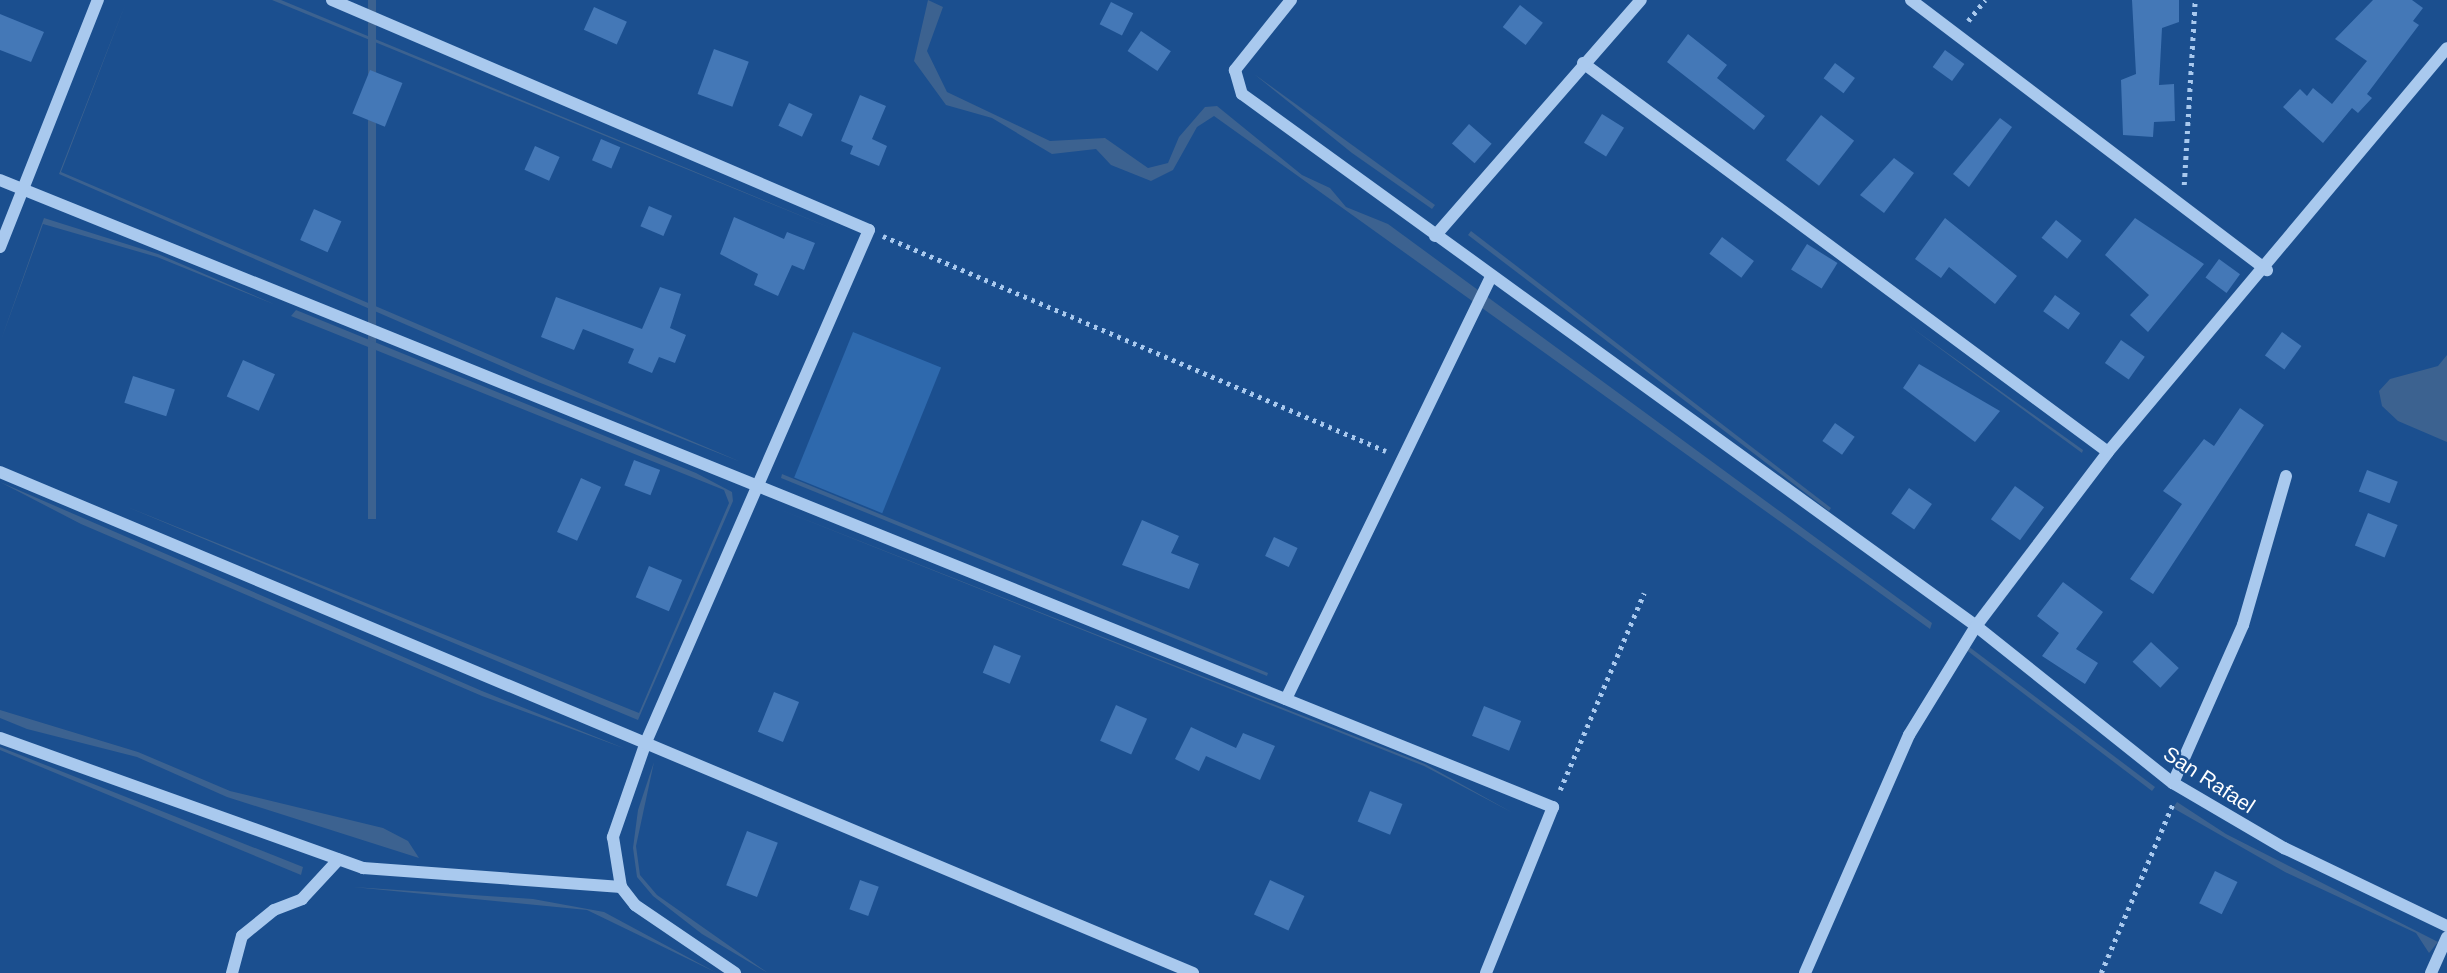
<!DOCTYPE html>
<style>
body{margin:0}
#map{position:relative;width:2447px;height:973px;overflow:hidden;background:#1b4f8f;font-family:Helvetica,sans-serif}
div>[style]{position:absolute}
.green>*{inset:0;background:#2e69ad;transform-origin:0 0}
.water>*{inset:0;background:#3c6290;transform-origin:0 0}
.building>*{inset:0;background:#4478b7;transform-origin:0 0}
.path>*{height:4.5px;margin-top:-2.25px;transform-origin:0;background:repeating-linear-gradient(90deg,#a9c9ee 0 3.5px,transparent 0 8.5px)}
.minor>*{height:12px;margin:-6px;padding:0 6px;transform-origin:6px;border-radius:6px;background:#a9c9ee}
span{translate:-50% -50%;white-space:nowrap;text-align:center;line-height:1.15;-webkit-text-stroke:5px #1b4f8f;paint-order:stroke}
.street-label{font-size:21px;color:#fff}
</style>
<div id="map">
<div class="green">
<div style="left:853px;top:332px;width:95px;height:157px;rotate:22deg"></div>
</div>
<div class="water">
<div style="clip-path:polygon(127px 0,61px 172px,741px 462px,538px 382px,59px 174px)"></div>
<div style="clip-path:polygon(272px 0,281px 0,838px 231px)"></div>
<div style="left:368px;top:0;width:8px;height:519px"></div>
<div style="clip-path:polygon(928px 0,943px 7px,927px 51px,947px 92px,1050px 141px,1105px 138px,1148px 168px,1168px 163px,1179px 137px,1205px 107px,1217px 106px,1302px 175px,1330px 188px,1346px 207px,1388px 224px,1932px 623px,1930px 629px,1214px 116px,1197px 127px,1173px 170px,1151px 181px,1111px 165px,1096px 149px,1052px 154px,992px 118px,946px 105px,914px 61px)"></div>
<div style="clip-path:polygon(1254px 74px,1435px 205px,1432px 209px,1352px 153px)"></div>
<div style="clip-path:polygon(44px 218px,158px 254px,276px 305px,157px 257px,43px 224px,0 343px)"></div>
<div style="clip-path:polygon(1471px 231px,1831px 508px,1829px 511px,1468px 235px)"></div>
<div style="clip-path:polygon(296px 310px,696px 473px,732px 492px,733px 501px,638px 720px,125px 506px,639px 713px,729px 503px,724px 490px,291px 316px)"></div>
<div style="clip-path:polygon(1908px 325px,2083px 450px,2082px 453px)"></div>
<div style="clip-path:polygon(2447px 355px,2447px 442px,2398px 421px,2382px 406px,2379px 391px,2390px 379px,2438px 366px)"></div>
<div style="clip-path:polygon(782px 474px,1268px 673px,1267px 676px,781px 478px)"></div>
<div style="clip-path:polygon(0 482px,482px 691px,626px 749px,482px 696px,81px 524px)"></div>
<div style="clip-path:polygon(766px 504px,1425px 764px,1513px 813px,1424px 766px)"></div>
<div style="clip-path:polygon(1968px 646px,2155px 787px,2152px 791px,1965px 649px)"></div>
<div style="clip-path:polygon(0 710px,138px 752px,230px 791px,383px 828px,408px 841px,419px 858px,227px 797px,137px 757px,27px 729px,0 718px)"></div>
<div style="clip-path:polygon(0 747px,303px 867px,301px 875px,0 750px)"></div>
<div style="clip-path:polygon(654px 762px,636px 846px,640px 875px,657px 895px,768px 973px,702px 934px,653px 896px,637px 877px,633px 848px,638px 810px)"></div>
<div style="clip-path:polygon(2177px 802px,2226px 834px,2438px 942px,2429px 953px,2416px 933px,2285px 872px,2173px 808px)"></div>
<div style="clip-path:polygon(353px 887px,533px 899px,604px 912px,717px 973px,587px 910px)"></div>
</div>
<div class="building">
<div style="clip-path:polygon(2132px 0,2179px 0,2179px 22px,2162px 28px,2159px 85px,2174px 84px,2175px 121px,2154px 122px,2153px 137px,2123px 135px,2121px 80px,2136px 74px)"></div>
<div style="clip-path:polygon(2373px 0,2412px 0,2423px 8px,2413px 21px,2419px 25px,2367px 94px,2372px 98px,2358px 113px,2352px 108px,2323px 143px,2283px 107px,2300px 89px,2307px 96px,2313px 88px,2332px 104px,2367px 61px,2335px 39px)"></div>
<div style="left:1111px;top:2px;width:25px;height:25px;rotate:27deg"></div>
<div style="left:1520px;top:5px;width:29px;height:28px;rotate:38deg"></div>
<div style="left:594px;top:7px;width:36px;height:25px;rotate:24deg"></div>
<div style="clip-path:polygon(0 14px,44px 32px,31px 62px,0 50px)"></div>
<div style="left:1141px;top:31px;width:36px;height:24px;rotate:34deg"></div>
<div style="clip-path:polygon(1688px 34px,1727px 65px,1717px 78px,1765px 116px,1754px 130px,1667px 62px)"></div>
<div style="left:714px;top:49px;width:37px;height:48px;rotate:20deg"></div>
<div style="left:1945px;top:50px;width:24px;height:21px;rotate:36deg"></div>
<div style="left:1835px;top:63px;width:25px;height:19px;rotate:37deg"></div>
<div style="left:370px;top:70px;width:35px;height:47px;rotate:22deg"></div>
<div style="clip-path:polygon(860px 95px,886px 106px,872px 139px,887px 146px,879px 166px,850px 154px,853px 146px,841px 141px)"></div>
<div style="left:789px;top:103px;width:26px;height:25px;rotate:25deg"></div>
<div style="left:1602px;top:114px;width:26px;height:34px;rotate:32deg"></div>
<div style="left:1821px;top:115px;width:42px;height:57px;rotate:38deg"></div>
<div style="clip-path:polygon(2000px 118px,2012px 127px,1969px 187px,1953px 174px)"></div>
<div style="left:1469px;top:124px;width:30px;height:26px;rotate:41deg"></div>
<div style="left:601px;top:139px;width:21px;height:23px;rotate:23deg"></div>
<div style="left:535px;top:146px;width:27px;height:26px;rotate:24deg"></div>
<div style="clip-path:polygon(1894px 158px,1914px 173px,1884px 213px,1860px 195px)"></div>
<div style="left:649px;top:206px;width:25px;height:22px;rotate:23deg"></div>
<div style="left:314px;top:209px;width:30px;height:34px;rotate:24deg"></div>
<div style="clip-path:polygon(734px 217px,784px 239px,787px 232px,815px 243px,804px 270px,792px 265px,778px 296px,754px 285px,758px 274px,720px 254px)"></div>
<div style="clip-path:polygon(1945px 218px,2017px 276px,1995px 304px,1949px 267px,1941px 278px,1915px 259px)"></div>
<div style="clip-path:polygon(2135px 218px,2204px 264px,2148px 332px,2130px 315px,2149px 295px,2105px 255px)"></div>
<div style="left:2056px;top:220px;width:33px;height:23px;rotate:39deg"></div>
<div style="left:1722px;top:237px;width:40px;height:21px;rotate:37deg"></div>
<div style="left:1807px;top:244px;width:36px;height:30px;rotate:32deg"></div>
<div style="left:2219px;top:259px;width:26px;height:23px;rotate:36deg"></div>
<div style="clip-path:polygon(660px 287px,681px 294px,670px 328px,686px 335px,675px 363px,659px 357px,652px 373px,628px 363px,634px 349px,583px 329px,574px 350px,541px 337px,556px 297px,642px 329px)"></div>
<div style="left:2055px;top:295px;width:31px;height:20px;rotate:36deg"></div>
<div style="left:2282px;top:332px;width:24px;height:29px;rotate:36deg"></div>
<div style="left:2121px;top:340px;width:29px;height:28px;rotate:35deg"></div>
<div style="left:243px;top:360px;width:35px;height:40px;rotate:24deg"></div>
<div style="clip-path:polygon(1919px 364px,2000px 411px,1975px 442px,1903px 388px)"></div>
<div style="left:133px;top:376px;width:44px;height:28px;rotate:18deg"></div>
<div style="clip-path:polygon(2240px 408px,2264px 425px,2153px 594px,2130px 579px,2182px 504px,2163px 491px,2204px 439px,2214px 446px)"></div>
<div style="left:1835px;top:423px;width:24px;height:22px;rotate:35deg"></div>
<div style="left:634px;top:460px;width:28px;height:27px;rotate:21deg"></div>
<div style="left:2367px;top:470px;width:33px;height:23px;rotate:21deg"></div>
<div style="left:581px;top:478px;width:22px;height:59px;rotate:24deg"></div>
<div style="left:2015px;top:486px;width:36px;height:41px;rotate:36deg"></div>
<div style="left:1909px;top:488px;width:28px;height:31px;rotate:35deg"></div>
<div style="left:2368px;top:513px;width:32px;height:35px;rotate:22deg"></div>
<div style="clip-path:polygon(1142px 520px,1179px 536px,1171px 553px,1199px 564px,1189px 589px,1122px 565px)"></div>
<div style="left:1274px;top:537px;width:26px;height:21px;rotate:25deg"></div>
<div style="left:649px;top:566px;width:36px;height:34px;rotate:23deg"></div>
<div style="clip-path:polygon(2063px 582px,2103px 612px,2076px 649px,2098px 663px,2085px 684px,2042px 656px,2059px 633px,2037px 616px)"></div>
<div style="left:2151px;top:642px;width:38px;height:27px;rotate:43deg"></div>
<div style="left:994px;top:645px;width:29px;height:30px;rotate:22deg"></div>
<div style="left:774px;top:692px;width:27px;height:43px;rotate:22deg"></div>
<div style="left:1116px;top:705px;width:34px;height:39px;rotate:24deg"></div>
<div style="left:1484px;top:706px;width:40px;height:32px;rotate:22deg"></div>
<div style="clip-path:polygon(1191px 727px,1236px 748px,1243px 733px,1275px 746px,1260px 780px,1206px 756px,1199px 771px,1175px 759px)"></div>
<div style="left:1370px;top:791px;width:35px;height:33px;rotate:22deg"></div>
<div style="left:747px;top:831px;width:33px;height:58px;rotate:21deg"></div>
<div style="left:2215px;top:871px;width:25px;height:36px;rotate:26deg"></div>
<div style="left:860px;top:880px;width:20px;height:31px;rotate:20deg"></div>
<div style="left:1270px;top:880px;width:38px;height:38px;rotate:25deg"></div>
</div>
<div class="path">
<div style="left:1968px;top:21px;width:27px;rotate:-51deg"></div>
<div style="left:2184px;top:185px;width:185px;rotate:-86.6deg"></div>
<div style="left:883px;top:236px;width:547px;rotate:23.14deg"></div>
<div style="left:1560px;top:790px;width:214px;rotate:-66.9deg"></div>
<div style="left:2101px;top:973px;width:185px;rotate:-67deg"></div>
</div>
<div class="minor">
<div style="left:332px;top:0;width:584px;rotate:23.19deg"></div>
<div style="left:869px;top:230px;width:558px;rotate:113.54deg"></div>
<div style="left:646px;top:742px;width:101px;rotate:109.2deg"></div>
<div style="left:613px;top:837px;width:51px;rotate:80.9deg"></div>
<div style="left:621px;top:887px;width:23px;rotate:52deg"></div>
<div style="left:635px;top:905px;width:121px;rotate:34.2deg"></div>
<div style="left:1291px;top:0;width:90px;rotate:128.7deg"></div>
<div style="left:1235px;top:70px;width:25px;rotate:74deg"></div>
<div style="left:1242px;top:94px;width:907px;rotate:35.93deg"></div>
<div style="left:1976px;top:626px;width:252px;rotate:38.6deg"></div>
<div style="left:2173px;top:783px;width:129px;rotate:30.4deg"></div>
<div style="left:2284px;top:848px;width:181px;rotate:25.6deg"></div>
<div style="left:1911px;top:0;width:447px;rotate:37.2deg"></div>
<div style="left:1583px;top:63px;width:653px;rotate:36.54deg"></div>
<div style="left:0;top:180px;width:1675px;rotate:21.99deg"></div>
<div style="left:1553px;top:807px;width:179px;rotate:112deg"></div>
<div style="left:1435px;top:236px;width:313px;rotate:-48.9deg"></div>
<div style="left:0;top:247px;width:266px;rotate:-68.4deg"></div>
<div style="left:0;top:472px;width:1294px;rotate:22.78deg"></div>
<div style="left:1286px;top:699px;width:470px;rotate:-64.1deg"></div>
<div style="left:0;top:738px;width:386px;rotate:19.7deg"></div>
<div style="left:363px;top:868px;width:259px;rotate:4.2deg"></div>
<div style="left:2173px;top:783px;width:173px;rotate:-66.1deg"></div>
<div style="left:2243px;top:625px;width:155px;rotate:-73.9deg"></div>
<div style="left:232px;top:973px;width:38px;rotate:-75deg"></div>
<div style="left:242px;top:936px;width:41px;rotate:-39.1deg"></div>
<div style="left:274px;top:910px;width:30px;rotate:-21deg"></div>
<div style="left:302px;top:899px;width:54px;rotate:-47.2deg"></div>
<div style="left:1805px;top:973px;width:260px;rotate:-66.4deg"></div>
<div style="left:1909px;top:735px;width:128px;rotate:-58.4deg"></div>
<div style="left:1976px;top:626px;width:218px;rotate:-52.8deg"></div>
<div style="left:2108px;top:452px;width:527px;rotate:-50deg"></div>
<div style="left:2431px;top:973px;width:39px;rotate:-66deg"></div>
</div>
<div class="street-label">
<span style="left:2209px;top:780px;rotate:33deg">San Rafael</span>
</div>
</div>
